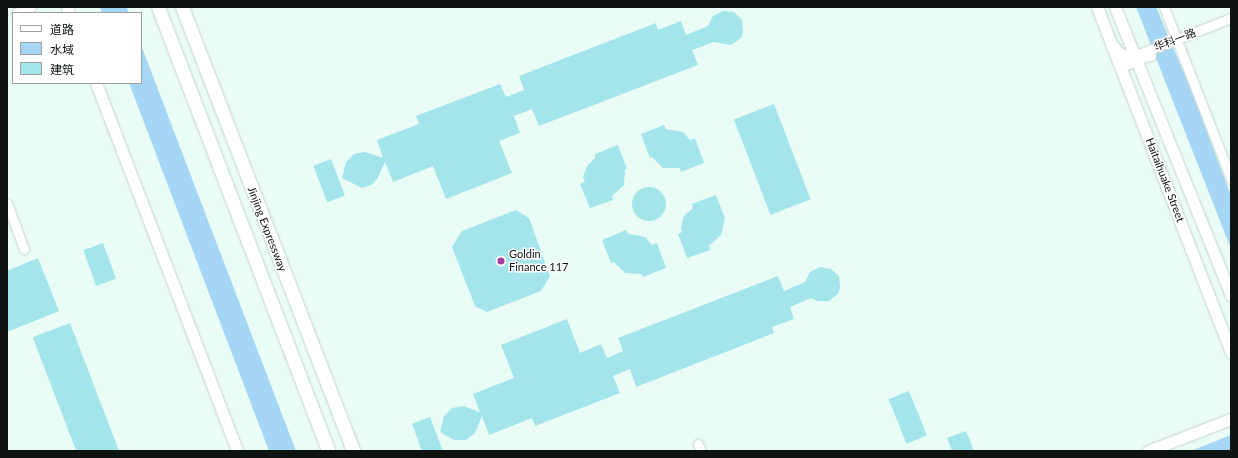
<!DOCTYPE html>
<meta charset="utf-8">
<style>
body{margin:0}
#map{position:relative;width:1238px;height:458px;overflow:hidden;background:#eafcf6;font-family:Lato,"Noto Sans SC",sans-serif}
div>[style]{position:absolute}
.water>*{inset:0;background:#a5d6f5}
.building>*{inset:0;background:#a4e5ec;transform-origin:0 0}
.round{border-radius:50%}
.roads{filter:drop-shadow(0 0 1px #c1d3cd) drop-shadow(0 0 1px #c1d3cd)}
.minor>*{height:9px;margin:-4.5px;padding:0 4.5px;transform-origin:4.5px;border-radius:4.5px;background:#fff}
.major>*{height:11px;margin:-5.5px;padding:0 5.5px;transform-origin:5.5px;border-radius:5.5px;background:#fff}
.highway>*{height:13px;margin:-6.5px;padding:0 6.5px;transform-origin:6.5px;border-radius:6.5px;background:#fff}
.dots>*{width:11px;height:11px;translate:-50% -50%;box-sizing:border-box;border:2px solid #fff;border-radius:50%}
span{translate:-50% -50%;white-space:nowrap;text-align:center;line-height:1.15;-webkit-text-stroke:3px #fff;paint-order:stroke}
.street-label{font-size:11px;color:#0d1411}
.poi-label{font-size:11px;color:#0d1411}
.left{translate:0 -50%;text-align:left}
.frame{position:absolute;inset:0;border:8px solid #0d1411;pointer-events:none}
.legend{position:absolute;left:12px;top:12px;width:130px;height:72px;box-sizing:border-box;background:#fff;border:1px solid #9ea1a0;margin:0;padding:5px 7px;list-style:none;font-size:12px;color:#0d1411}
.legend li{display:flex;align-items:center;gap:8px;height:20px}
.legend b{width:20px;border:1px solid #9ea1a0}
</style>
<div id="map">
<div class="water">
<div style="clip-path:polygon(100px 7px,126px 7px,129px 13px,102px 13px)"></div>
<div style="clip-path:polygon(1136px 7px,1156px 7px,1191px 90px,1231px 196px,1231px 249px)"></div>
<div style="clip-path:polygon(141px 45px,296px 451px,269px 451px,129px 83px,141px 83px)"></div>
<div style="clip-path:polygon(1231px 435px,1231px 451px,1191px 451px)"></div>
</div>
<div class="building">
<div style="clip-path:polygon(723px 11px,734px 12px,742px 20px,743px 32px,741px 38px,731px 45px,714px 42px,692px 50px,698px 65px,539px 126px,532px 109px,514px 116px,520px 133px,499px 141px,512px 173px,446px 199px,433px 166px,393px 182px,385px 162px,377px 179px,373px 184px,362px 188px,342px 178px,346px 162px,354px 154px,365px 152px,383px 158px,377px 140px,419px 124px,416px 116px,500px 84px,506px 97px,524px 90px,519px 76px,656px 23px,658px 30px,681px 21px,686px 35px,708px 26px,713px 16px)"></div>
<div style="left:774px;top:104px;width:102px;height:43px;rotate:69deg"></div>
<div style="clip-path:polygon(664px 125px,666px 129px,683px 132px,690px 140px,695px 138px,704px 163px,681px 172px,680px 168px,663px 168px,652px 157px,650px 158px,641px 134px)"></div>
<div style="clip-path:polygon(618px 145px,627px 169px,625px 169px,624px 185px,612px 196px,613px 200px,590px 208px,580px 184px,585px 182px,583px 177px,587px 166px,595px 158px,595px 154px)"></div>
<div style="left:331px;top:159px;width:39px;height:19px;rotate:69deg"></div>
<div class="round" style="left:632px;top:187px;width:34px;height:34px"></div>
<div style="clip-path:polygon(716px 195px,725px 218px,721px 235px,709px 246px,710px 250px,687px 258px,678px 234px,682px 232px,681px 227px,684px 216px,693px 208px,692px 204px)"></div>
<div style="clip-path:polygon(516px 210px,529px 218px,550px 276px,541px 291px,487px 312px,475px 306px,452px 247px,462px 231px)"></div>
<div style="clip-path:polygon(626px 230px,628px 234px,645px 237px,652px 245px,657px 243px,666px 268px,643px 277px,641px 274px,625px 273px,614px 262px,611px 263px,602px 240px)"></div>
<div style="left:103px;top:243px;width:38px;height:21px;rotate:70deg"></div>
<div style="clip-path:polygon(38px 258px,59px 311px,7px 332px,7px 271px)"></div>
<div style="clip-path:polygon(820px 267px,831px 269px,839px 276px,840px 288px,838px 294px,829px 301px,817px 301px,811px 298px,790px 307px,794px 319px,772px 327px,774px 333px,636px 387px,630px 369px,613px 376px,620px 393px,535px 426px,532px 418px,489px 435px,482px 416px,475px 433px,466px 440px,454px 440px,440px 432px,444px 416px,452px 408px,463px 406px,480px 412px,473px 394px,514px 378px,501px 345px,567px 319px,580px 353px,601px 344px,607px 358px,623px 351px,618px 338px,778px 276px,784px 291px,805px 282px,810px 272px)"></div>
<div style="left:70px;top:323px;width:137px;height:40px;rotate:69deg"></div>
<div style="left:909px;top:391px;width:48px;height:22px;rotate:68deg"></div>
<div style="clip-path:polygon(430px 417px,443px 451px,422px 451px,412px 424px)"></div>
<div style="clip-path:polygon(966px 431px,974px 451px,952px 451px,947px 438px)"></div>
</div>
<div class="roads">
<div class="minor">
<div style="left:1164px;top:7px;width:185px;rotate:68.7deg"></div>
<div style="left:16px;top:13px;width:16px;rotate:-22deg"></div>
<div style="left:1139px;top:54px;width:99px;rotate:-21.4deg"></div>
<div style="left:1121px;top:67px;width:23px;rotate:-23deg"></div>
<div style="left:7px;top:203px;width:49px;rotate:69.7deg"></div>
<div style="left:698px;top:444px;width:8px;rotate:67deg"></div>
</div>
<div class="major">
<div style="left:67px;top:7px;width:6px;rotate:72deg"></div>
<div style="left:1097px;top:7px;width:371px;rotate:68.8deg"></div>
<div style="left:1115px;top:7px;width:311px;rotate:68.1deg"></div>
<div style="left:1114px;top:47px;width:8px;rotate:50deg"></div>
<div style="left:1119px;top:53px;width:8px;rotate:23deg"></div>
<div style="left:1126px;top:56px;width:24px;rotate:-2deg"></div>
<div style="left:96px;top:83px;width:394px;rotate:69deg"></div>
<div style="left:1148px;top:451px;width:89px;rotate:-21.1deg"></div>
</div>
<div class="highway">
<div style="left:158px;top:7px;width:475px;rotate:69deg"></div>
<div style="left:182px;top:7px;width:476px;rotate:68.9deg"></div>
</div>
</div>
<div class="dots">
<div style="left:501px;top:261px;background:#a63c9d"></div>
</div>
<div class="street-label">
<span style="left:1175px;top:40px;rotate:-21deg">华科一路</span>
<span style="left:1165px;top:180px;rotate:69deg">Haitaihuake Street</span>
<span style="left:267px;top:229px;rotate:69deg">Jinjing Expressway</span>
</div>
<div class="poi-label">
<span class="left" style="left:509px;top:261px">Goldin<br>Finance 117</span>
</div>
<div class="frame"></div>
<ul class="legend">
<li><b style="height:5px;background:#fff"></b>道路</li>
<li><b style="height:11px;background:#a5d6f5"></b>水域</li>
<li><b style="height:11px;background:#a4e5ec"></b>建筑</li>
</ul>
</div>
